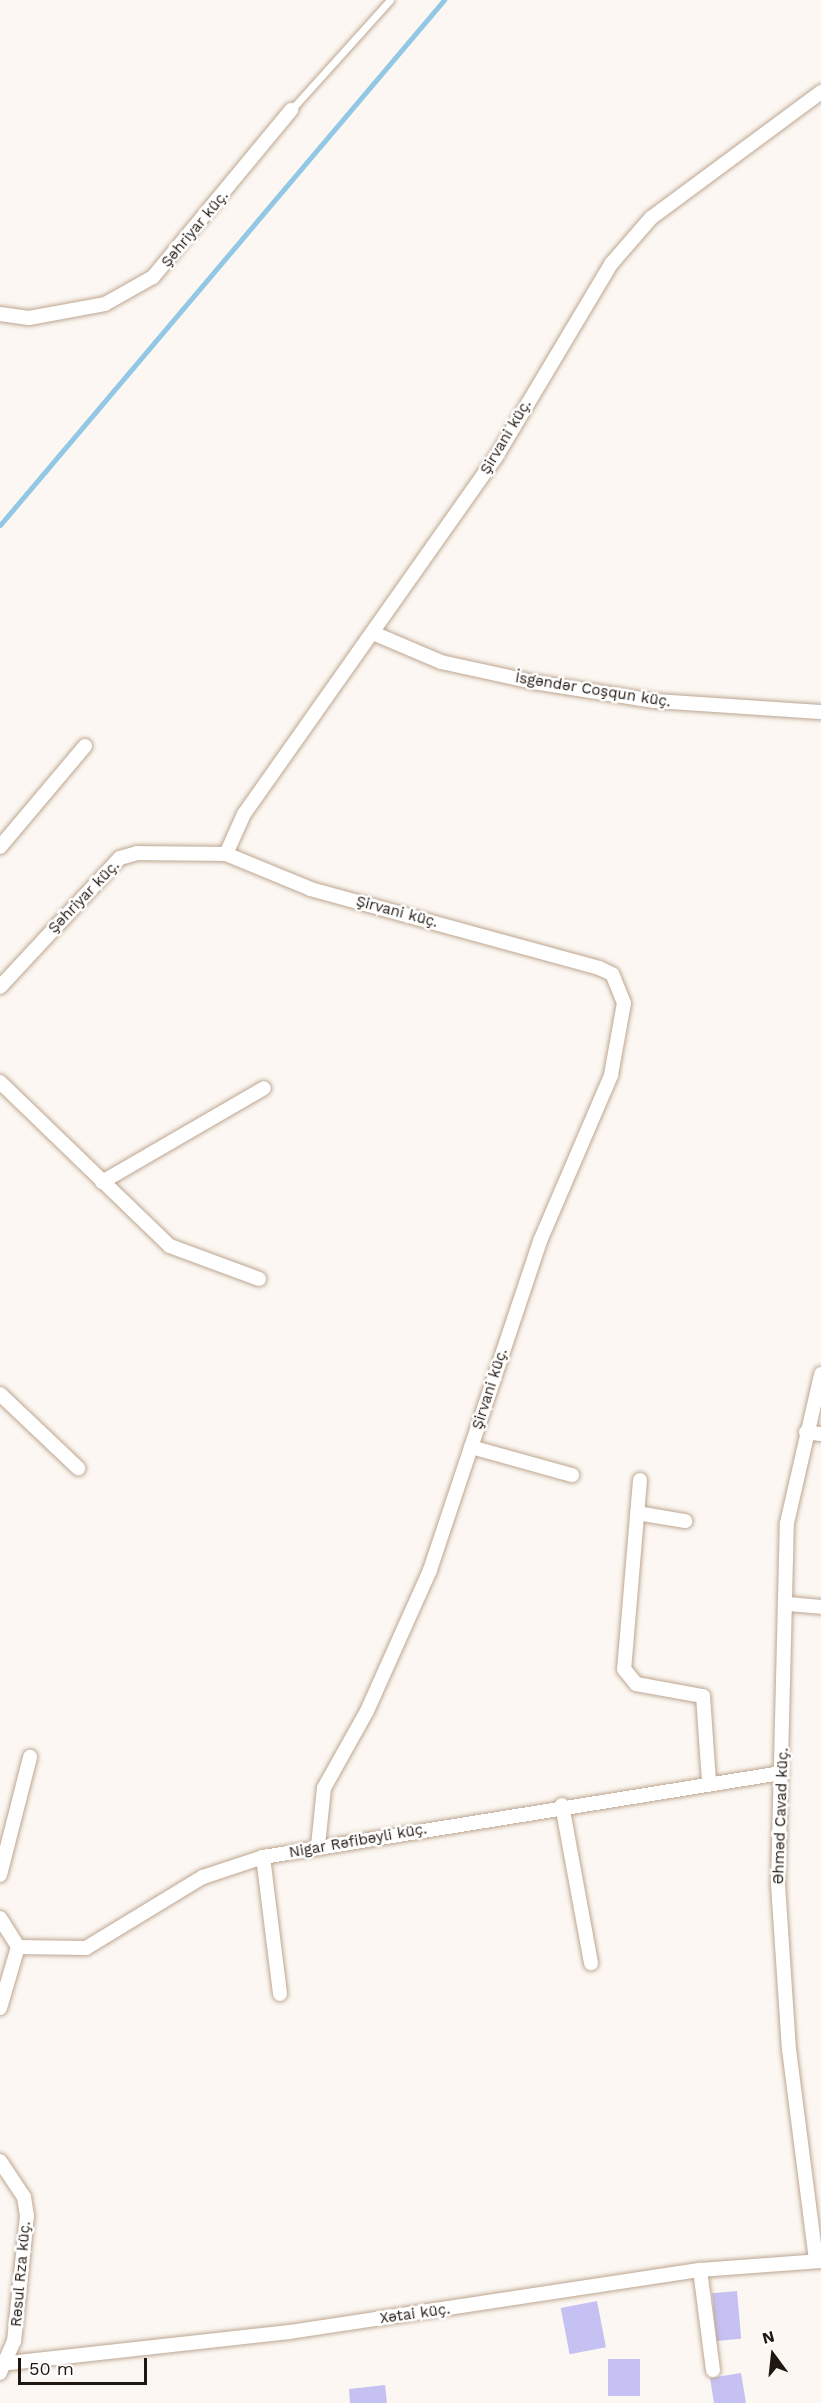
<!DOCTYPE html>
<meta charset="utf-8">
<style>
body{margin:0}
#map{position:relative;width:821px;height:2403px;overflow:hidden;background:#fcf7f2;font-family:"Work Sans",sans-serif}
div>[style]{position:absolute}
.stream>*{height:5px;margin:-2.5px;padding:0 2.5px;transform-origin:2.5px;border-radius:2.5px;background:#92c8e5}
.building>*{inset:0;background:#c5c1f2;transform-origin:0 0}
.roads{filter:drop-shadow(0 0 2px #bda691) drop-shadow(0 0 2px #bda691)}
.service>*{height:7px;margin:-3.5px;padding:0 3.5px;transform-origin:3.5px;border-radius:3.5px;background:#fff}
.minor>*{height:14px;margin:-7px;padding:0 7px;transform-origin:7px;border-radius:7px;background:#fff}
span{translate:-50% -50%;white-space:nowrap;text-align:center;line-height:1.15;-webkit-text-stroke:5px #fff;paint-order:stroke}
.street-label{font-size:15px;color:#201810}
.north{position:absolute;left:743px;top:2325px;width:60px;height:60px;-webkit-text-stroke:4px #fff;paint-order:stroke;rotate:345deg;font-size:16px;font-weight:700;line-height:24px;text-align:center;color:#201810}
.north::after{content:'';display:block;margin:auto;width:21px;height:27px;background:#201810;clip-path:polygon(50% 0,100% 100%,50% 72%,0 100%)}
.scale{position:absolute;left:18px;top:2358px;width:129px;height:27px;box-sizing:border-box;border:3px solid #201810;border-top:0;padding-left:8px;font-size:18px;line-height:21px;white-space:nowrap;color:#201810;-webkit-text-stroke:4px #fff;paint-order:stroke}
</style>
<div id="map">
<div class="stream">
<div style="left:0;top:525px;width:688px;rotate:-49.78deg"></div>
</div>
<div class="building">
<div style="left:737px;top:2291px;width:48px;height:25px;rotate:85deg"></div>
<div style="left:597px;top:2301px;width:47px;height:37px;rotate:79deg"></div>
<div style="left:608px;top:2359px;width:32px;height:37px"></div>
<div style="clip-path:polygon(741px 2373px,746px 2403px,714px 2403px,710px 2378px)"></div>
<div style="clip-path:polygon(385px 2385px,387px 2403px,350px 2403px,349px 2389px)"></div>
</div>
<div class="roads">
<div class="service">
<div style="left:291px;top:110px;width:148px;rotate:-48deg"></div>
</div>
<div class="minor">
<div style="left:0;top:314px;width:29px;rotate:8deg"></div>
<div style="left:29px;top:318px;width:77px;rotate:-10.4deg"></div>
<div style="left:105px;top:304px;width:55px;rotate:-29.4deg"></div>
<div style="left:153px;top:277px;width:217px;rotate:-50.4deg"></div>
<div style="left:373px;top:633px;width:74px;rotate:23.1deg"></div>
<div style="left:441px;top:662px;width:94px;rotate:12.3deg"></div>
<div style="left:533px;top:682px;width:123px;rotate:8.9deg"></div>
<div style="left:655px;top:701px;width:166px;rotate:3.8deg"></div>
<div style="left:0;top:847px;width:132px;rotate:-49.9deg"></div>
<div style="left:0;top:987px;width:176px;rotate:-47.1deg"></div>
<div style="left:120px;top:858px;width:18px;rotate:-16deg"></div>
<div style="left:137px;top:853px;width:89px;rotate:0.6deg"></div>
<div style="left:0;top:1082px;width:236px;rotate:44deg"></div>
<div style="left:170px;top:1246px;width:95px;rotate:20.3deg"></div>
<div style="left:102px;top:1182px;width:187px;rotate:-30.1deg"></div>
<div style="left:0;top:1394px;width:108px;rotate:43.5deg"></div>
<div style="left:806px;top:1432px;width:15px;rotate:8deg"></div>
<div style="left:471px;top:1447px;width:105px;rotate:15.5deg"></div>
<div style="left:640px;top:1480px;width:190px;rotate:94.8deg"></div>
<div style="left:624px;top:1669px;width:19px;rotate:51deg"></div>
<div style="left:636px;top:1684px;width:68px;rotate:10.2deg"></div>
<div style="left:703px;top:1696px;width:86px;rotate:86deg"></div>
<div style="left:637px;top:1513px;width:49px;rotate:9.5deg"></div>
<div style="left:788px;top:1604px;width:33px;rotate:5deg"></div>
<div style="left:562px;top:1805px;width:161px;rotate:79.6deg"></div>
<div style="left:318px;top:1846px;width:58px;rotate:-84.1deg"></div>
<div style="left:324px;top:1788px;width:88px;rotate:-60.8deg"></div>
<div style="left:367px;top:1711px;width:154px;rotate:-65.9deg"></div>
<div style="left:430px;top:1570px;width:347px;rotate:-71.5deg"></div>
<div style="left:540px;top:1241px;width:181px;rotate:-66.8deg"></div>
<div style="left:611px;top:1075px;width:73px;rotate:-79.8deg"></div>
<div style="left:624px;top:1003px;width:31px;rotate:-112deg"></div>
<div style="left:612px;top:974px;width:14px;rotate:-155deg"></div>
<div style="left:599px;top:968px;width:299px;rotate:-164.7deg"></div>
<div style="left:311px;top:889px;width:92px;rotate:-157.6deg"></div>
<div style="left:226px;top:854px;width:44px;rotate:-65.8deg"></div>
<div style="left:244px;top:814px;width:437px;rotate:-54.8deg"></div>
<div style="left:496px;top:457px;width:225px;rotate:-59.2deg"></div>
<div style="left:611px;top:264px;width:61px;rotate:-49deg"></div>
<div style="left:651px;top:218px;width:212px;rotate:-36.5deg"></div>
<div style="left:263px;top:1857px;width:138px;rotate:82.9deg"></div>
<div style="left:0;top:1875px;width:122px;rotate:-75.7deg"></div>
<div style="left:0;top:1918px;width:34px;rotate:58deg"></div>
<div style="left:0;top:2008px;width:64px;rotate:-73.6deg"></div>
<div style="left:18px;top:1947px;width:68px;rotate:0.8deg"></div>
<div style="left:86px;top:1948px;width:137px;rotate:-31.3deg"></div>
<div style="left:203px;top:1877px;width:63px;rotate:-18.4deg"></div>
<div style="left:263px;top:1857px;width:525px;rotate:-9.21deg"></div>
<div style="left:0;top:2161px;width:43px;rotate:56.3deg"></div>
<div style="left:24px;top:2197px;width:19px;rotate:81deg"></div>
<div style="left:27px;top:2216px;width:126px;rotate:95.9deg"></div>
<div style="left:14px;top:2341px;width:35px;rotate:114deg"></div>
<div style="left:816px;top:2260px;width:212px;rotate:-97.3deg"></div>
<div style="left:789px;top:2050px;width:165px;rotate:-93.8deg"></div>
<div style="left:778px;top:1885px;width:362px;rotate:-88.6deg"></div>
<div style="left:787px;top:1523px;width:153px;rotate:-77.1deg"></div>
<div style="left:700px;top:2270px;width:101px;rotate:82.6deg"></div>
<div style="left:9px;top:2363px;width:282px;rotate:-6.3deg"></div>
<div style="left:289px;top:2332px;width:416px;rotate:-8.6deg"></div>
<div style="left:700px;top:2270px;width:121px;rotate:-4.3deg"></div>
</div>
</div>
<div class="street-label">
<span style="left:195px;top:229px;rotate:-50deg">Şəhriyar küç.</span>
<span style="left:506px;top:437px;rotate:-59deg">Şirvani küç.</span>
<span style="left:593px;top:690px;rotate:9deg">İsgəndər Coşqun küç.</span>
<span style="left:84px;top:897px;rotate:-46deg">Şəhriyar küç.</span>
<span style="left:397px;top:912px;rotate:15deg">Şirvani küç.</span>
<span style="left:490px;top:1389px;rotate:-72deg">Şirvani küç.</span>
<span style="left:781px;top:1816px;rotate:-88deg">Əhməd Cavad küç.</span>
<span style="left:358px;top:1841px;rotate:-10deg">Nigar Rəfibəyli küç.</span>
<span style="left:21px;top:2274px;rotate:-85deg">Rəsul Rza küç.</span>
<span style="left:415px;top:2314px;rotate:-8deg">Xətai küç.</span>
</div>
<div class="north">N</div>
<div class="scale">50 m</div>
</div>
